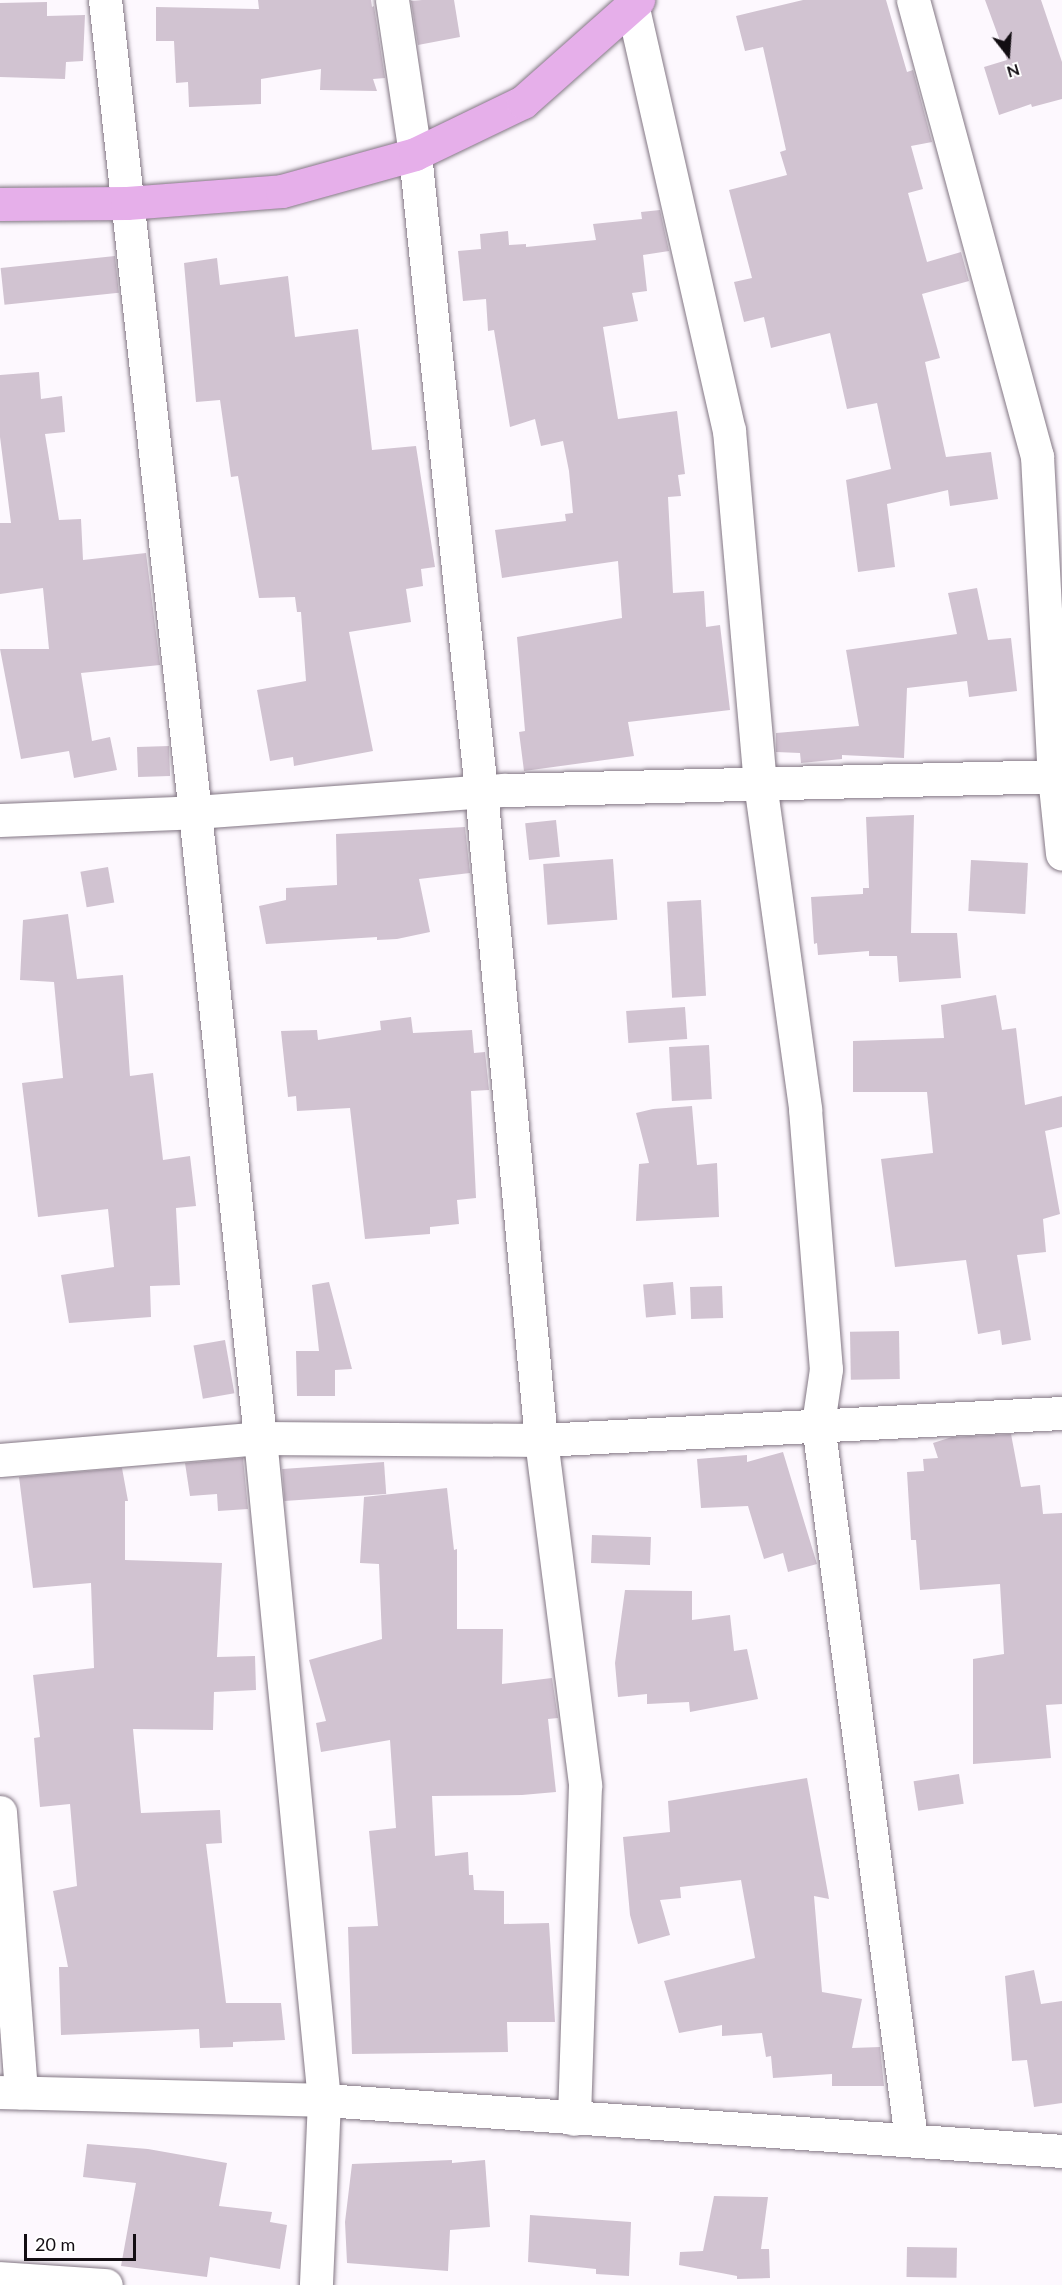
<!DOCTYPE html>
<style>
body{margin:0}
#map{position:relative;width:1062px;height:2285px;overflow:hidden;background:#fdf8fe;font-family:Lato,sans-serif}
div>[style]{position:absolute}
.building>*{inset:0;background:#d1c3d1;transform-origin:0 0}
.roads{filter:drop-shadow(0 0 2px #837784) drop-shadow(0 0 2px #837784)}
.minor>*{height:33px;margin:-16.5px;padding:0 16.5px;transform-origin:16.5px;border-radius:16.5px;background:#fff}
.major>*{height:33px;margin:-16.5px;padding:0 16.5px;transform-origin:16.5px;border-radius:16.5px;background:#e6afea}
span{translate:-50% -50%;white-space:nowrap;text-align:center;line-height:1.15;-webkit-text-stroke:4.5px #fff;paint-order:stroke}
.north{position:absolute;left:978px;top:24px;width:60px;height:60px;-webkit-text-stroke:4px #fff;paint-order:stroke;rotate:163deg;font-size:16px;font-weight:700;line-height:24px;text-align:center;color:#130e13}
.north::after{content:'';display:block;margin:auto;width:21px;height:27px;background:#130e13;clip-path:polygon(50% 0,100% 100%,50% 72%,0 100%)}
.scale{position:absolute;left:24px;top:2234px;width:112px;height:27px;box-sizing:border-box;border:3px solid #130e13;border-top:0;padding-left:8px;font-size:18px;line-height:21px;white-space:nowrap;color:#130e13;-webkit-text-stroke:4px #fff;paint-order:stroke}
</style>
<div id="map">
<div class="building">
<div style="clip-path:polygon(258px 0,371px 0,372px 7px,374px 6px,385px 78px,373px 79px,377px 91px,320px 90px,321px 69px,261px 79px,261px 104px,189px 107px,188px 82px,176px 83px,174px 41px,156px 41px,156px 7px,259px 9px)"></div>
<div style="clip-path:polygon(422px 0,454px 0,460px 37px,418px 45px,411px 1px)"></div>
<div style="clip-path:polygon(803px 0,886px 0,907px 72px,913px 70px,932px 142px,911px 146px,923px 189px,908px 193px,927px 262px,961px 252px,969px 281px,922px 294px,940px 358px,925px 362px,946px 457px,991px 452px,998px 499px,950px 506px,948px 490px,887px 504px,895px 567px,858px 572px,846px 480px,891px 469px,877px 403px,847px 409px,830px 333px,771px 348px,764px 317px,744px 322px,734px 282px,752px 278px,729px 190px,787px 175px,780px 152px,786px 150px,763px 47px,745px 51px,736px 16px)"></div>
<div style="clip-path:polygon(985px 0,1041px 0,1062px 62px,1062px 99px,1032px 107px,1031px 104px,999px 115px,984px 67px,1007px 60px)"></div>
<div style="clip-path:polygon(47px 2px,47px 16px,85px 15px,83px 61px,66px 62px,65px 79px,0 77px,0 3px)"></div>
<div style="clip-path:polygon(660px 210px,669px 251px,643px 255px,647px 291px,632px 293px,638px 321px,603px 327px,618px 419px,677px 411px,685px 474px,678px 475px,681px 496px,668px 497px,673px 593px,704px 591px,706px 627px,720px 625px,730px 710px,628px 722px,634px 756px,524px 771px,519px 732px,525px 731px,517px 637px,622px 618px,618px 561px,502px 578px,495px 530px,566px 521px,565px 514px,573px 513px,569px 471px,563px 441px,541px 446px,535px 419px,510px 427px,494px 330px,488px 331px,486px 299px,463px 301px,458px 251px,481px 249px,480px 234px,508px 231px,509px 245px,526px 244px,526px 247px,596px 240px,593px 224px,642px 219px,641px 212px)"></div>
<div style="left:115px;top:256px;width:37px;height:115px;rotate:84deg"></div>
<div style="clip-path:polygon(217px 258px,220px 285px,288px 276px,295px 337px,358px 329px,372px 450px,416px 446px,435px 567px,421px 569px,423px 586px,406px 589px,411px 622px,349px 632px,373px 751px,294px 766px,293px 757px,270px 761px,257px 690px,306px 681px,301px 612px,297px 612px,295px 597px,259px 598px,238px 476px,231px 477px,220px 400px,196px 402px,184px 263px)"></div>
<div style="clip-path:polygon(39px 372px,41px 399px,62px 396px,65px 432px,45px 434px,59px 520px,81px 519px,83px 560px,146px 553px,160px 665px,81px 673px,92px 741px,110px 737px,117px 770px,74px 778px,69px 751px,21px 759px,0 649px,49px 649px,43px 588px,0 594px,0 523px,11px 523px,0 437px,0 375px)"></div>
<div style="clip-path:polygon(977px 588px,988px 640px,1011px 638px,1017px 691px,969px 697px,967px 681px,907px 688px,904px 758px,842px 755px,842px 759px,801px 763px,800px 753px,776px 752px,776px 733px,859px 726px,846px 650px,957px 634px,948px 593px)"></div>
<div style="left:169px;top:746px;width:30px;height:32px;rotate:88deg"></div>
<div style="clip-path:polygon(914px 815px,911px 933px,957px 933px,961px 978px,899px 982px,897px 956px,869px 956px,869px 951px,818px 955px,817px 943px,814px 944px,811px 897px,863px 894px,863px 888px,869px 888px,866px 817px)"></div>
<div style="left:556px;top:820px;width:37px;height:31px;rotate:84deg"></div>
<div style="clip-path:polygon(465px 827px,470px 873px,419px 879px,430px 932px,397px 939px,377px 940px,377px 937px,266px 944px,259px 906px,286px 900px,286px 888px,337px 885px,336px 834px)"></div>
<div style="left:613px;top:859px;width:61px;height:70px;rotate:86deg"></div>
<div style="left:971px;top:860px;width:57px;height:51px;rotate:3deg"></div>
<div style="left:108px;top:867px;width:36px;height:28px;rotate:80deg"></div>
<div style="left:701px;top:900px;width:96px;height:34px;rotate:87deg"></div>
<div style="clip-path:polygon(68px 914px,77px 979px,123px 975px,130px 1076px,153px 1073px,163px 1160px,190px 1156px,196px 1206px,176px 1208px,180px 1285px,150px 1286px,151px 1317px,69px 1323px,61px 1275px,114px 1267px,108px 1209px,38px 1217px,22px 1083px,63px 1078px,54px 982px,20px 980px,23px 920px)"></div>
<div style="clip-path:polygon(996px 995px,1002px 1030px,1016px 1028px,1025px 1105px,1062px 1096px,1062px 1127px,1045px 1131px,1060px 1214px,1043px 1219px,1046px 1252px,1017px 1255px,1031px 1340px,1002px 1345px,1000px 1330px,978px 1334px,966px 1260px,895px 1267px,881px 1159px,933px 1153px,927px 1092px,853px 1092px,853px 1041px,944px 1038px,941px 1005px)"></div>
<div style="left:685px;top:1007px;width:32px;height:59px;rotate:86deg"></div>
<div style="clip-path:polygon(411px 1017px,413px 1033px,472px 1030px,474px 1053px,485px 1052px,489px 1090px,471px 1091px,476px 1198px,457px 1200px,459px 1224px,430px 1227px,430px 1234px,365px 1239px,350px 1108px,297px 1111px,296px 1096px,288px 1097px,281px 1031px,317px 1030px,318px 1040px,381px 1030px,380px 1021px)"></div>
<div style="left:709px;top:1045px;width:54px;height:40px;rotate:87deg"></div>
<div style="clip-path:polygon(692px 1106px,697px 1165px,717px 1163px,719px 1217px,636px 1221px,639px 1164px,649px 1163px,636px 1113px,653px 1109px)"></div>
<div style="clip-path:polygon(329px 1282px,352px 1369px,335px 1370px,335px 1396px,297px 1396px,296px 1351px,319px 1351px,312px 1285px)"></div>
<div style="left:673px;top:1282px;width:33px;height:30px;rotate:85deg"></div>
<div style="left:722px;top:1286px;width:32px;height:32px;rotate:88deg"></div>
<div style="left:899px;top:1331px;width:48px;height:49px;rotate:89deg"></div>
<div style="left:225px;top:1340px;width:54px;height:32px;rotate:80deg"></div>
<div style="clip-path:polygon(1011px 1434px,1021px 1487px,1040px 1485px,1043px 1514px,1062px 1513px,1062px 1704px,1046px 1705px,1051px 1758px,973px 1764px,973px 1659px,1004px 1654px,1000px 1584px,920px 1590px,916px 1540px,911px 1540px,907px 1472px,924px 1471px,923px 1459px,938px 1458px,933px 1443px,952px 1437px)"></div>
<div style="clip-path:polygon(783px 1452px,817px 1564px,788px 1572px,783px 1553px,764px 1559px,748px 1506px,701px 1508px,697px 1459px,747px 1455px,747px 1462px)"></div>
<div style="clip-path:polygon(243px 1458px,248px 1509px,218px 1511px,217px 1494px,190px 1496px,185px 1463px)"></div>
<div style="left:384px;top:1462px;width:32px;height:102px;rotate:86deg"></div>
<div style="clip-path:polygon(122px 1468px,128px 1501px,125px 1501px,125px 1560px,222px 1563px,217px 1657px,255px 1656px,256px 1690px,214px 1692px,213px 1730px,133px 1729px,141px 1813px,220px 1810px,222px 1843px,206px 1844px,226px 2003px,281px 2003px,285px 2040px,233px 2042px,233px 2047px,200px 2048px,199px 2029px,61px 2035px,59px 1967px,68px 1967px,53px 1891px,77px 1886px,70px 1804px,40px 1807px,34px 1738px,40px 1737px,33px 1675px,94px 1668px,91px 1583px,33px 1588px,19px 1477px)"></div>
<div style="clip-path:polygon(447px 1488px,454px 1550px,457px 1549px,457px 1629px,503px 1629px,502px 1684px,552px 1678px,558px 1718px,548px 1719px,556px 1792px,522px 1795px,432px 1796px,435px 1856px,468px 1852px,469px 1875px,473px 1875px,474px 1890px,504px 1891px,504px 1924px,549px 1923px,555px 2022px,507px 2022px,508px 2052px,352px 2054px,348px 1927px,378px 1926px,369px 1831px,396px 1828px,390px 1740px,321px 1752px,316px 1723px,326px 1721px,309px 1660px,382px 1639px,379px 1564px,360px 1563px,364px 1497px)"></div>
<div style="left:592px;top:1535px;width:59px;height:28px;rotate:2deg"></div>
<div style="clip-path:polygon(625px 1590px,692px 1591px,692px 1620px,730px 1615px,734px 1651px,747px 1649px,758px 1699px,690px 1712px,689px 1702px,647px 1704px,647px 1694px,618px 1697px,615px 1663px)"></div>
<div style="left:959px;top:1774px;width:30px;height:46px;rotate:81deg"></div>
<div style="clip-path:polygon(807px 1778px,829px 1899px,814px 1896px,822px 1992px,862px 1999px,852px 2048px,880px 2047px,884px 2086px,832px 2086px,832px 2074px,773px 2078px,771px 2056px,766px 2057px,762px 2033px,722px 2036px,722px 2025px,679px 2033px,664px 1981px,755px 1958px,741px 1880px,680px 1887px,681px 1898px,660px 1900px,670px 1935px,638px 1944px,630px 1915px,623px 1837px,670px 1832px,668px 1801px)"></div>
<div style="clip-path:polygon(1034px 1970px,1041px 2004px,1062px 2001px,1062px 2103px,1034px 2107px,1027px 2060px,1012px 2061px,1005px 1976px)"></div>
<div style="clip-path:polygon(87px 2144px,148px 2149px,227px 2163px,219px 2206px,272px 2212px,270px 2222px,287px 2225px,280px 2269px,210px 2257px,207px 2277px,121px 2266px,136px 2183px,83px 2177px)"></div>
<div style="clip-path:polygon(452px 2160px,452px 2163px,485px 2160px,490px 2227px,450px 2230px,448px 2271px,347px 2263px,345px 2222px,352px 2164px)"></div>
<div style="clip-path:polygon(714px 2196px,768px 2197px,761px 2249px,769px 2249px,770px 2278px,737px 2279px,737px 2276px,679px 2265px,680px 2252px,703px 2251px)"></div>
<div style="clip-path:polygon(530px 2215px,631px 2222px,629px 2276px,596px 2274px,596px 2269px,528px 2262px)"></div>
<div style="left:907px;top:2247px;width:50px;height:30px;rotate:1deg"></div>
</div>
<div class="roads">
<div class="minor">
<div style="left:105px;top:0;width:817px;rotate:83.68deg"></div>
<div style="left:195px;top:812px;width:629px;rotate:84.07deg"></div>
<div style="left:260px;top:1438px;width:665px;rotate:84.48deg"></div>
<div style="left:324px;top:2100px;width:185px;rotate:92.5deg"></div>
<div style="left:392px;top:0;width:156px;rotate:81.5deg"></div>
<div style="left:415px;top:154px;width:640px;rotate:84.08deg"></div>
<div style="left:481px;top:791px;width:652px;rotate:84.72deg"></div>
<div style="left:541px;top:1440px;width:348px;rotate:82.7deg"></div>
<div style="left:585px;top:1785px;width:334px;rotate:91.9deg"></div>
<div style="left:913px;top:0;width:473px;rotate:74.8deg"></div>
<div style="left:1037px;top:456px;width:320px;rotate:87deg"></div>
<div style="left:1054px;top:776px;width:78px;rotate:84.1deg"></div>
<div style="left:632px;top:4px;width:437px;rotate:77.2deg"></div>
<div style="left:729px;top:430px;width:354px;rotate:85deg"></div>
<div style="left:760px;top:783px;width:329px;rotate:82.1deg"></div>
<div style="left:805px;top:1109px;width:261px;rotate:85.4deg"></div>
<div style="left:826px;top:1369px;width:56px;rotate:98.3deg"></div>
<div style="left:818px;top:1424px;width:721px;rotate:82.59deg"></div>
<div style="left:0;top:820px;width:195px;rotate:-2.3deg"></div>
<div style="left:195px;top:812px;width:311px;rotate:-4.1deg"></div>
<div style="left:505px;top:790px;width:557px;rotate:-1.44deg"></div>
<div style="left:0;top:1460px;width:261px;rotate:-4.8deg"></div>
<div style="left:260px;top:1438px;width:281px;rotate:0.4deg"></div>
<div style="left:541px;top:1440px;width:522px;rotate:-2.97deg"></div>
<div style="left:0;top:1812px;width:281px;rotate:85.7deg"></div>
<div style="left:0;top:2092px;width:324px;rotate:1.4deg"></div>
<div style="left:324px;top:2100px;width:740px;rotate:3.95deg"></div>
<div style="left:0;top:2278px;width:106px;rotate:3.8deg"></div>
</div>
<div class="major">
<div style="left:0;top:204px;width:127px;rotate:-0.5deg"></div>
<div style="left:127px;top:203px;width:155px;rotate:-4.4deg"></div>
<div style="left:282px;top:191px;width:138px;rotate:-15.5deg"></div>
<div style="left:415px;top:154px;width:120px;rotate:-25.7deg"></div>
<div style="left:523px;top:102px;width:154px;rotate:-41.6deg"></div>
</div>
</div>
<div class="north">N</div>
<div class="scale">20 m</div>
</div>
